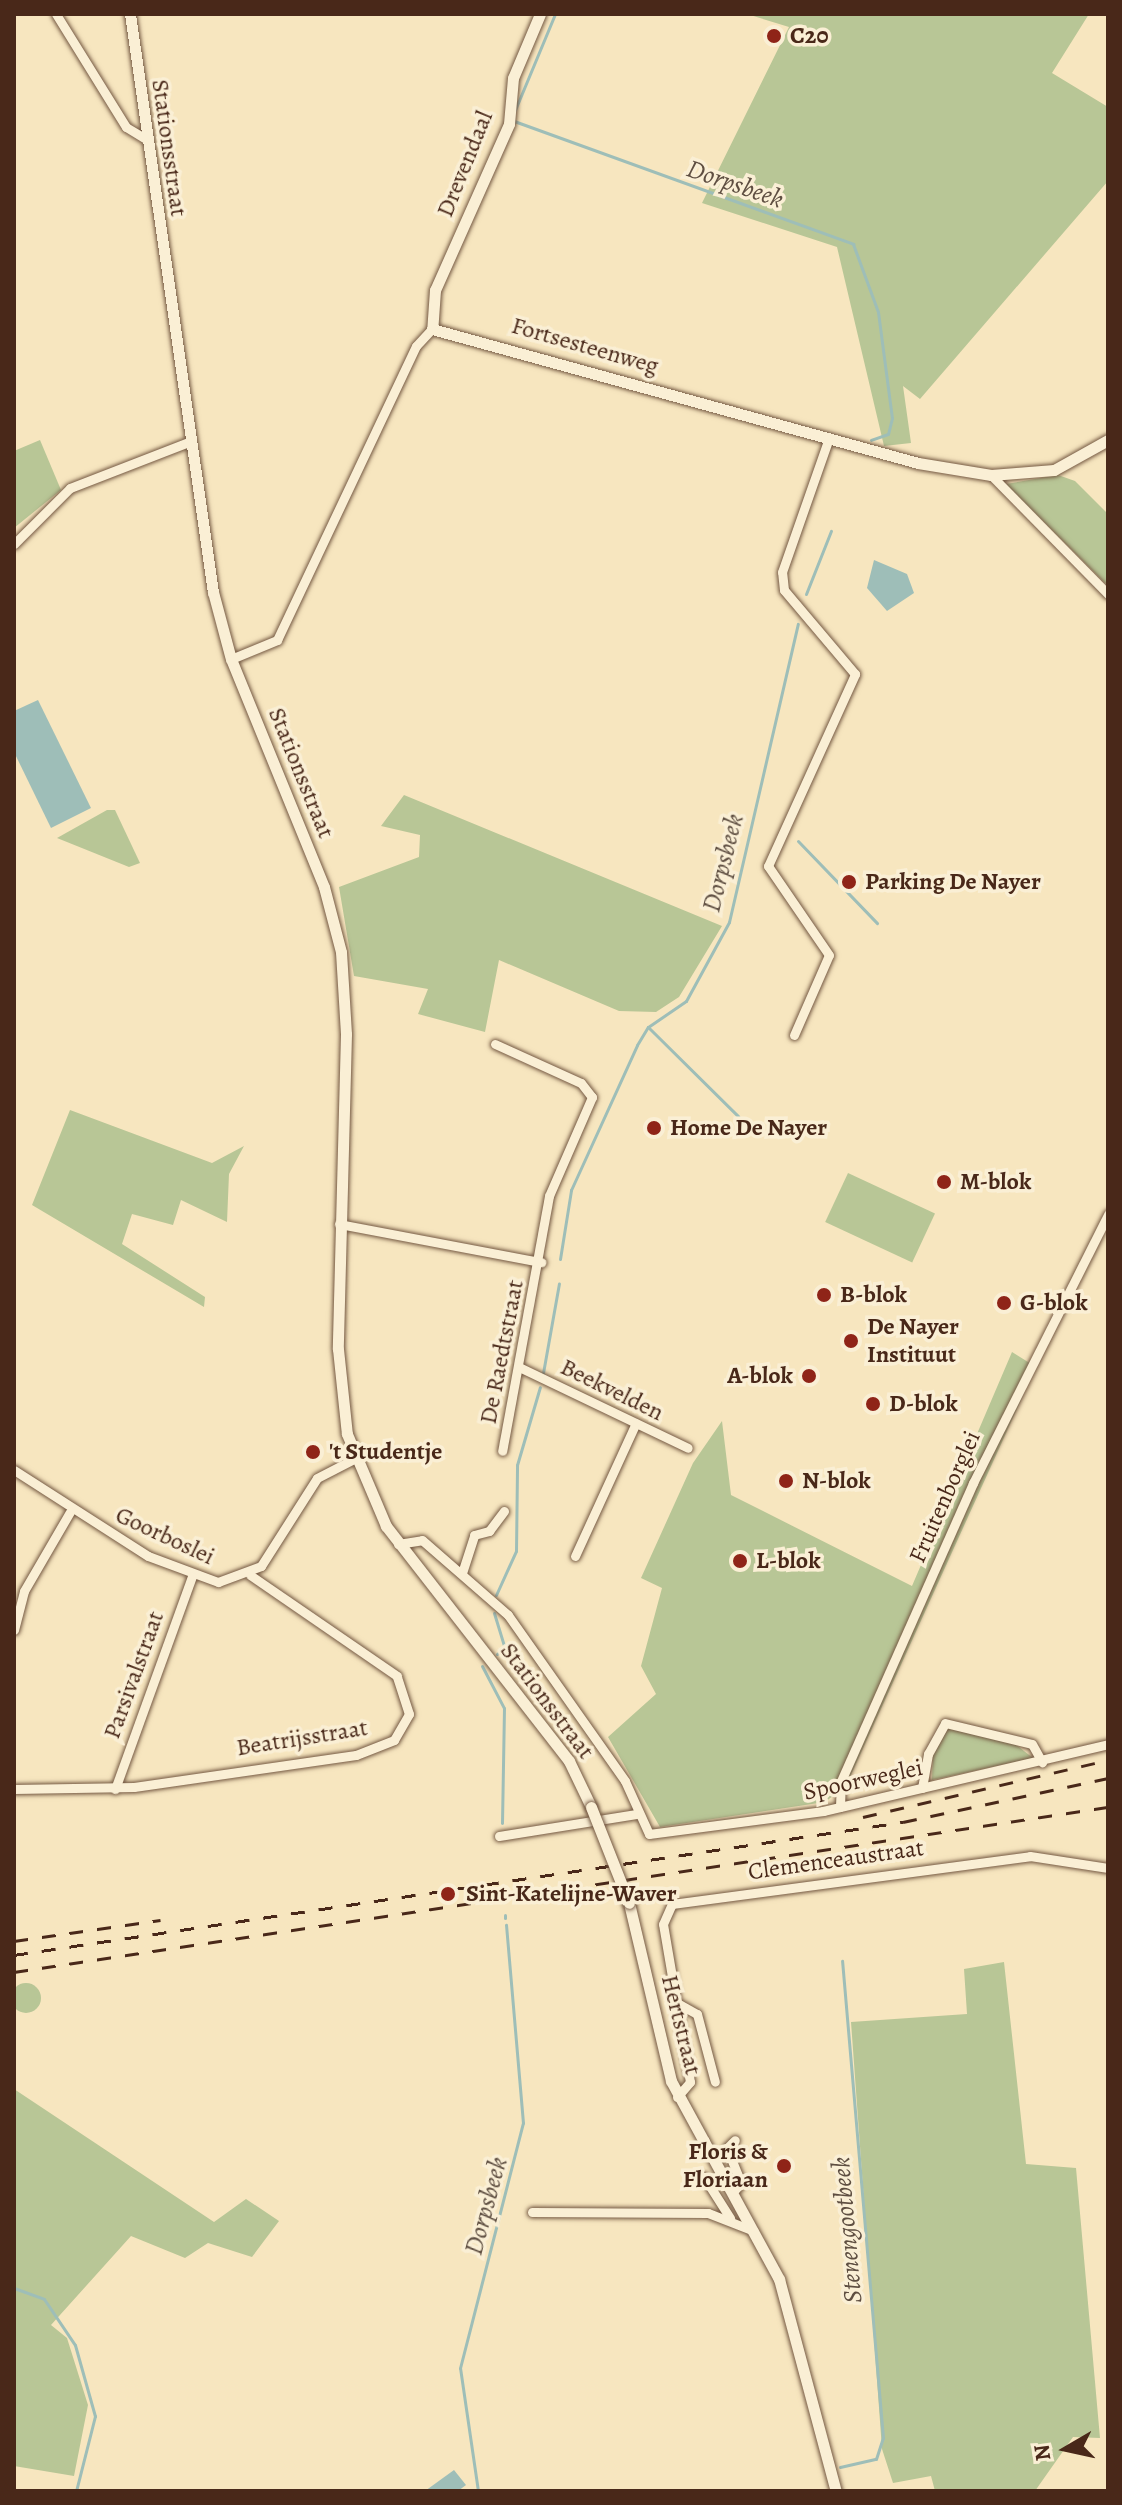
<!DOCTYPE html>
<style>
body{margin:0}
#map{position:relative;width:1122px;height:2505px;overflow:hidden;background:#f7e6bf;font-family:Alegreya,serif}
div>[style]{position:absolute}
.green>*{inset:0;background:#b8c696;transform-origin:0 0}
.round{border-radius:50%}
.water>*{inset:0;background:#9ebeb8}
.stream>*{height:3px;margin:-1.5px;padding:0 1.5px;transform-origin:1.5px;border-radius:1.5px;background:#9ebeb8}
.roads{filter:drop-shadow(0 0 2px #745842) drop-shadow(0 0 2px #745842)}
.minor>*{height:9px;margin:-4.5px;padding:0 4.5px;transform-origin:4.5px;border-radius:4.5px;background:#faefd5}
.tertiary>*{height:11px;margin:-5.5px;padding:0 5.5px;transform-origin:5.5px;border-radius:5.5px;background:#faefd5}
.rail>*{height:3px;margin-top:-1.5px;transform-origin:0;background:repeating-linear-gradient(90deg,#492819 0 14px,transparent 0 28px)}
.bridges{filter:drop-shadow(0 0 2px #745842) drop-shadow(0 0 2px #745842)}
.tertiary-bridge>*{height:11px;margin:-5.5px;padding:0 5.5px;transform-origin:5.5px;border-radius:5.5px;background:#faefd5}
.dots>*{width:22px;height:22px;translate:-50% -50%;box-sizing:border-box;border:4px solid #faefd5;border-radius:50%}
span{translate:-50% -50%;white-space:nowrap;text-align:center;line-height:1.15;-webkit-text-stroke:7px #faefd5;paint-order:stroke}
.poi-label{font-size:24px;color:#492819;font-weight:700}
.left{translate:0 -50%;text-align:left}
.right{translate:-100% -50%;text-align:right}
.street-label{font-size:24px;color:#492819}
.water-label{font-size:26px;color:#5e4e41;font-style:italic}
.frame{position:absolute;inset:0;border:16px solid #492819;pointer-events:none}
.north{position:absolute;left:1026px;top:2409px;width:80px;height:80px;-webkit-text-stroke:6px #faefd5;paint-order:stroke;rotate:261deg;font-size:22px;font-weight:700;line-height:32px;text-align:center;color:#492819}
.north::after{content:'';display:block;margin:auto;width:28px;height:36px;background:#492819;clip-path:polygon(50% 0,100% 100%,50% 72%,0 100%)}
</style>
<div id="map">
<div class="green">
<div style="clip-path:polygon(747px 14px,1089px 14px,1052px 73px,1108px 107px,1108px 181px,920px 399px,903px 386px,911px 443px,884px 446px,837px 247px,702px 203px,789px 27px)"></div>
<div style="clip-path:polygon(40px 440px,61px 490px,14px 528px,14px 451px)"></div>
<div style="clip-path:polygon(1058px 475px,1075px 481px,1108px 514px,1108px 586px,1006px 484px)"></div>
<div style="clip-path:polygon(404px 795px,722px 926px,679px 997px,656px 1012px,619px 1011px,499px 960px,485px 1032px,418px 1014px,428px 989px,354px 976px,339px 887px,419px 857px,420px 835px,381px 826px)"></div>
<div style="clip-path:polygon(107px 810px,115px 810px,140px 863px,129px 867px,57px 838px)"></div>
<div style="clip-path:polygon(70px 1110px,212px 1163px,244px 1146px,229px 1174px,227px 1222px,181px 1200px,173px 1225px,132px 1214px,122px 1244px,205px 1297px,204px 1307px,32px 1205px)"></div>
<div style="left:848px;top:1173px;width:96px;height:54px;rotate:25deg"></div>
<div style="clip-path:polygon(1012px 1352px,1036px 1367px,846px 1786px,825px 1802px,660px 1827px,608px 1737px,656px 1694px,641px 1666px,662px 1588px,641px 1578px,693px 1463px,722px 1421px,731px 1495px,912px 1586px)"></div>
<div style="clip-path:polygon(948px 1728px,1011px 1741px,1033px 1758px,932px 1780px,933px 1755px)"></div>
<div style="clip-path:polygon(1004px 1962px,1026px 2164px,1076px 2168px,1100px 2438px,1073px 2437px,1035px 2491px,935px 2491px,931px 2476px,893px 2483px,882px 2449px,851px 2022px,967px 2014px,964px 1969px)"></div>
<div class="round" style="left:11px;top:1983px;width:30px;height:30px"></div>
<div style="clip-path:polygon(14px 2089px,214px 2222px,246px 2199px,279px 2221px,252px 2257px,208px 2243px,185px 2258px,131px 2236px,51px 2325px,67px 2338px,88px 2405px,74px 2476px,14px 2466px)"></div>
</div>
<div class="water">
<div style="clip-path:polygon(874px 560px,907px 574px,914px 593px,887px 611px,867px 588px)"></div>
<div style="clip-path:polygon(38px 700px,91px 808px,51px 828px,14px 752px,14px 711px)"></div>
<div style="clip-path:polygon(454px 2470px,466px 2485px,458px 2491px,425px 2491px)"></div>
</div>
<div class="stream">
<div style="left:515px;top:110px;width:104px;rotate:-67.4deg"></div>
<div style="left:514px;top:121px;width:361px;rotate:19.9deg"></div>
<div style="left:853px;top:244px;width:72px;rotate:69.8deg"></div>
<div style="left:878px;top:312px;width:107px;rotate:82.5deg"></div>
<div style="left:892px;top:418px;width:16px;rotate:104deg"></div>
<div style="left:888px;top:434px;width:18px;rotate:161deg"></div>
<div style="left:806px;top:594px;width:68px;rotate:-68.4deg"></div>
<div style="left:798px;top:841px;width:114px;rotate:46.1deg"></div>
<div style="left:648px;top:1027px;width:127px;rotate:44.7deg"></div>
<div style="left:560px;top:1259px;width:70px;rotate:-80.9deg"></div>
<div style="left:571px;top:1190px;width:159px;rotate:-65.5deg"></div>
<div style="left:637px;top:1045px;width:21px;rotate:-59deg"></div>
<div style="left:648px;top:1027px;width:46px;rotate:-34.4deg"></div>
<div style="left:686px;top:1001px;width:90px;rotate:-61.4deg"></div>
<div style="left:729px;top:922px;width:306px;rotate:-77deg"></div>
<div style="left:543px;top:1373px;width:91px;rotate:-79.9deg"></div>
<div style="left:496px;top:1595px;width:48px;rotate:-65.6deg"></div>
<div style="left:516px;top:1551px;width:86px;rotate:-89.3deg"></div>
<div style="left:517px;top:1465px;width:81px;rotate:-73.6deg"></div>
<div style="left:494px;top:1613px;width:37px;rotate:73deg"></div>
<div style="left:505px;top:1648px;width:10px;rotate:143deg"></div>
<div style="left:482px;top:1666px;width:47px;rotate:62.4deg"></div>
<div style="left:504px;top:1708px;width:115px;rotate:91deg"></div>
<div style="left:505px;top:1915px;width:3px;rotate:90deg"></div>
<div style="left:14px;top:2288px;width:32px;rotate:20deg"></div>
<div style="left:44px;top:2299px;width:55px;rotate:56deg"></div>
<div style="left:75px;top:2345px;width:74px;rotate:74.3deg"></div>
<div style="left:95px;top:2416px;width:77px;rotate:104.2deg"></div>
<div style="left:840px;top:2467px;width:37px;rotate:-13deg"></div>
<div style="left:876px;top:2459px;width:22px;rotate:-72deg"></div>
<div style="left:883px;top:2438px;width:479px;rotate:-94.9deg"></div>
<div style="left:478px;top:2491px;width:124px;rotate:-98.3deg"></div>
<div style="left:460px;top:2368px;width:253px;rotate:-75.6deg"></div>
<div style="left:523px;top:2123px;width:199px;rotate:-94.9deg"></div>
</div>
<div class="roads">
<div class="minor">
<div style="left:56px;top:14px;width:133px;rotate:58.2deg"></div>
<div style="left:126px;top:127px;width:21px;rotate:31deg"></div>
<div style="left:991px;top:475px;width:167px;rotate:45.5deg"></div>
<div style="left:14px;top:544px;width:79px;rotate:-45deg"></div>
<div style="left:70px;top:488px;width:130px;rotate:-21.2deg"></div>
<div style="left:231px;top:659px;width:50px;rotate:-22.4deg"></div>
<div style="left:277px;top:640px;width:325px;rotate:-64.7deg"></div>
<div style="left:416px;top:346px;width:23px;rotate:-47deg"></div>
<div style="left:794px;top:1035px;width:87px;rotate:-66.4deg"></div>
<div style="left:829px;top:955px;width:108px;rotate:-124.4deg"></div>
<div style="left:768px;top:866px;width:211px;rotate:-65.6deg"></div>
<div style="left:855px;top:674px;width:110px;rotate:-130.2deg"></div>
<div style="left:784px;top:590px;width:18px;rotate:-96deg"></div>
<div style="left:782px;top:572px;width:142px;rotate:-70.7deg"></div>
<div style="left:495px;top:1044px;width:94px;rotate:24.4deg"></div>
<div style="left:581px;top:1083px;width:18px;rotate:52deg"></div>
<div style="left:592px;top:1097px;width:108px;rotate:113.5deg"></div>
<div style="left:549px;top:1196px;width:259px;rotate:100.4deg"></div>
<div style="left:339px;top:1224px;width:206px;rotate:10.7deg"></div>
<div style="left:519px;top:1367px;width:187px;rotate:25.6deg"></div>
<div style="left:14px;top:1470px;width:159px;rotate:32.7deg"></div>
<div style="left:148px;top:1556px;width:75px;rotate:20.4deg"></div>
<div style="left:218px;top:1582px;width:46px;rotate:-20.4deg"></div>
<div style="left:261px;top:1566px;width:104px;rotate:-57.5deg"></div>
<div style="left:317px;top:1478px;width:42px;rotate:-27.2deg"></div>
<div style="left:398px;top:1544px;width:24px;rotate:-9deg"></div>
<div style="left:422px;top:1540px;width:114px;rotate:41.1deg"></div>
<div style="left:508px;top:1615px;width:203px;rotate:54.8deg"></div>
<div style="left:625px;top:1781px;width:58px;rotate:65.6deg"></div>
<div style="left:649px;top:1834px;width:176px;rotate:-7.5deg"></div>
<div style="left:823px;top:1811px;width:293px;rotate:-13.2deg"></div>
<div style="left:575px;top:1556px;width:146px;rotate:-65.4deg"></div>
<div style="left:462px;top:1573px;width:40px;rotate:-72deg"></div>
<div style="left:474px;top:1535px;width:16px;rotate:-15deg"></div>
<div style="left:489px;top:1531px;width:25px;rotate:-53deg"></div>
<div style="left:14px;top:1630px;width:40px;rotate:-75.6deg"></div>
<div style="left:24px;top:1591px;width:91px;rotate:-59.8deg"></div>
<div style="left:922px;top:1788px;width:35px;rotate:-80deg"></div>
<div style="left:928px;top:1754px;width:35px;rotate:-61deg"></div>
<div style="left:945px;top:1723px;width:89px;rotate:13.6deg"></div>
<div style="left:1032px;top:1744px;width:21px;rotate:61deg"></div>
<div style="left:14px;top:1789px;width:120px;rotate:-1deg"></div>
<div style="left:134px;top:1787px;width:224px;rotate:-8.2deg"></div>
<div style="left:356px;top:1755px;width:41px;rotate:-21.5deg"></div>
<div style="left:394px;top:1740px;width:30px;rotate:-60deg"></div>
<div style="left:409px;top:1714px;width:40px;rotate:-108deg"></div>
<div style="left:397px;top:1676px;width:178px;rotate:-145.5deg"></div>
<div style="left:115px;top:1789px;width:226px;rotate:-70.1deg"></div>
<div style="left:840px;top:1807px;width:26px;rotate:-88deg"></div>
<div style="left:841px;top:1781px;width:326px;rotate:-66.1deg"></div>
<div style="left:973px;top:1483px;width:301px;rotate:-63.3deg"></div>
<div style="left:499px;top:1836px;width:139px;rotate:-9.1deg"></div>
<div style="left:677px;top:2003px;width:23px;rotate:29deg"></div>
<div style="left:697px;top:2014px;width:70px;rotate:75.2deg"></div>
<div style="left:677px;top:2097px;width:20px;rotate:-49deg"></div>
<div style="left:690px;top:2082px;width:160px;rotate:-99.7deg"></div>
<div style="left:663px;top:1924px;width:22px;rotate:-66deg"></div>
<div style="left:672px;top:1904px;width:361px;rotate:-7.6deg"></div>
<div style="left:1030px;top:1856px;width:79px;rotate:8.7deg"></div>
<div style="left:704px;top:2177px;width:49px;rotate:57.6deg"></div>
<div style="left:732px;top:2193px;width:13px;rotate:-48deg"></div>
<div style="left:741px;top:2183px;width:38px;rotate:-112deg"></div>
<div style="left:727px;top:2148px;width:11px;rotate:-45deg"></div>
<div style="left:532px;top:2212px;width:176px;rotate:0.3deg"></div>
<div style="left:708px;top:2213px;width:49px;rotate:21.4deg"></div>
</div>
<div class="tertiary">
<div style="left:130px;top:14px;width:584px;rotate:81.83deg"></div>
<div style="left:213px;top:592px;width:69px;rotate:75deg"></div>
<div style="left:231px;top:659px;width:246px;rotate:67.8deg"></div>
<div style="left:324px;top:887px;width:67px;rotate:75.3deg"></div>
<div style="left:341px;top:952px;width:82px;rotate:86.5deg"></div>
<div style="left:346px;top:1034px;width:315px;rotate:91.5deg"></div>
<div style="left:338px;top:1349px;width:85px;rotate:84deg"></div>
<div style="left:347px;top:1434px;width:100px;rotate:67deg"></div>
<div style="left:386px;top:1526px;width:298px;rotate:52.1deg"></div>
<div style="left:569px;top:1761px;width:51px;rotate:64.4deg"></div>
<div style="left:540px;top:14px;width:69px;rotate:112.9deg"></div>
<div style="left:513px;top:78px;width:46px;rotate:95deg"></div>
<div style="left:509px;top:124px;width:182px;rotate:114deg"></div>
<div style="left:435px;top:290px;width:39px;rotate:94deg"></div>
<div style="left:432px;top:329px;width:504px;rotate:15.41deg"></div>
<div style="left:918px;top:463px;width:74px;rotate:9.3deg"></div>
<div style="left:991px;top:475px;width:63px;rotate:-4.5deg"></div>
<div style="left:1054px;top:470px;width:62px;rotate:-29.1deg"></div>
<div style="left:629px;top:1903px;width:183px;rotate:76.7deg"></div>
<div style="left:671px;top:2081px;width:226px;rotate:61.4deg"></div>
<div style="left:779px;top:2279px;width:220px;rotate:75deg"></div>
</div>
</div>
<div class="rail">
<div style="left:863px;top:1817px;width:252px;rotate:-13.1deg"></div>
<div style="left:14px;top:1941px;width:148px;rotate:-8.2deg"></div>
<div style="left:14px;top:1955px;width:899px;rotate:-8.51deg"></div>
<div style="left:903px;top:1822px;width:210px;rotate:-12.1deg"></div>
<div style="left:14px;top:1972px;width:1106px;rotate:-8.58deg"></div>
</div>
<div class="bridges">
<div class="tertiary-bridge">
<div style="left:591px;top:1807px;width:103px;rotate:68.4deg"></div>
</div>
</div>
<div class="dots">
<div style="left:774px;top:36px;background:#8f2418"></div>
<div style="left:849px;top:882px;background:#8f2418"></div>
<div style="left:654px;top:1128px;background:#8f2418"></div>
<div style="left:944px;top:1182px;background:#8f2418"></div>
<div style="left:824px;top:1295px;background:#8f2418"></div>
<div style="left:1004px;top:1303px;background:#8f2418"></div>
<div style="left:851px;top:1341px;background:#8f2418"></div>
<div style="left:809px;top:1376px;background:#8f2418"></div>
<div style="left:873px;top:1404px;background:#8f2418"></div>
<div style="left:313px;top:1452px;background:#8f2418"></div>
<div style="left:786px;top:1481px;background:#8f2418"></div>
<div style="left:740px;top:1561px;background:#8f2418"></div>
<div style="left:448px;top:1894px;background:#8f2418"></div>
<div style="left:784px;top:2166px;background:#8f2418"></div>
</div>
<div class="poi-label">
<span class="left" style="left:790px;top:36px">C20</span>
<span class="left" style="left:865px;top:882px">Parking De Nayer</span>
<span class="left" style="left:670px;top:1128px">Home De Nayer</span>
<span class="left" style="left:960px;top:1182px">M-blok</span>
<span class="left" style="left:840px;top:1295px">B-blok</span>
<span class="left" style="left:1020px;top:1303px">G-blok</span>
<span class="left" style="left:867px;top:1341px">De Nayer<br>Instituut</span>
<span class="right" style="left:793px;top:1376px">A-blok</span>
<span class="left" style="left:889px;top:1404px">D-blok</span>
<span class="left" style="left:329px;top:1452px">'t Studentje</span>
<span class="left" style="left:802px;top:1481px">N-blok</span>
<span class="left" style="left:756px;top:1561px">L-blok</span>
<span class="left" style="left:466px;top:1894px">Sint-Katelijne-Waver</span>
<span class="right" style="left:768px;top:2166px">Floris &amp;<br>Floriaan</span>
</div>
<div class="street-label">
<span style="left:169px;top:148px;rotate:82deg">Stationsstraat</span>
<span style="left:465px;top:164px;rotate:-68deg">Drevendaal</span>
<span style="left:585px;top:346px;rotate:16deg">Fortsesteenweg</span>
<span style="left:301px;top:773px;rotate:68deg">Stationsstraat</span>
<span style="left:502px;top:1352px;rotate:-79deg">De Raedtstraat</span>
<span style="left:612px;top:1390px;rotate:26deg">Beekvelden</span>
<span style="left:945px;top:1497px;rotate:-66deg">Fruitenborglei</span>
<span style="left:165px;top:1536px;rotate:25deg">Goorboslei</span>
<span style="left:134px;top:1675px;rotate:-70deg">Parsivalstraat</span>
<span style="left:547px;top:1701px;rotate:53deg">Stationsstraat</span>
<span style="left:302px;top:1738px;rotate:-9deg">Beatrijsstraat</span>
<span style="left:863px;top:1780px;rotate:-12deg">Spoorweglei</span>
<span style="left:836px;top:1860px;rotate:-8deg">Clemenceaustraat</span>
<span style="left:681px;top:2025px;rotate:76deg">Hertstraat</span>
</div>
<div class="water-label">
<span style="left:735px;top:184px;rotate:19deg">Dorpsbeek</span>
<span style="left:723px;top:863px;rotate:-76deg">Dorpsbeek</span>
<span style="left:486px;top:2206px;rotate:-75deg">Dorpsbeek</span>
<span style="left:847px;top:2230px;rotate:-95deg">Stenengootbeek</span>
</div>
<div class="frame"></div>
<div class="north">N</div>
</div>
